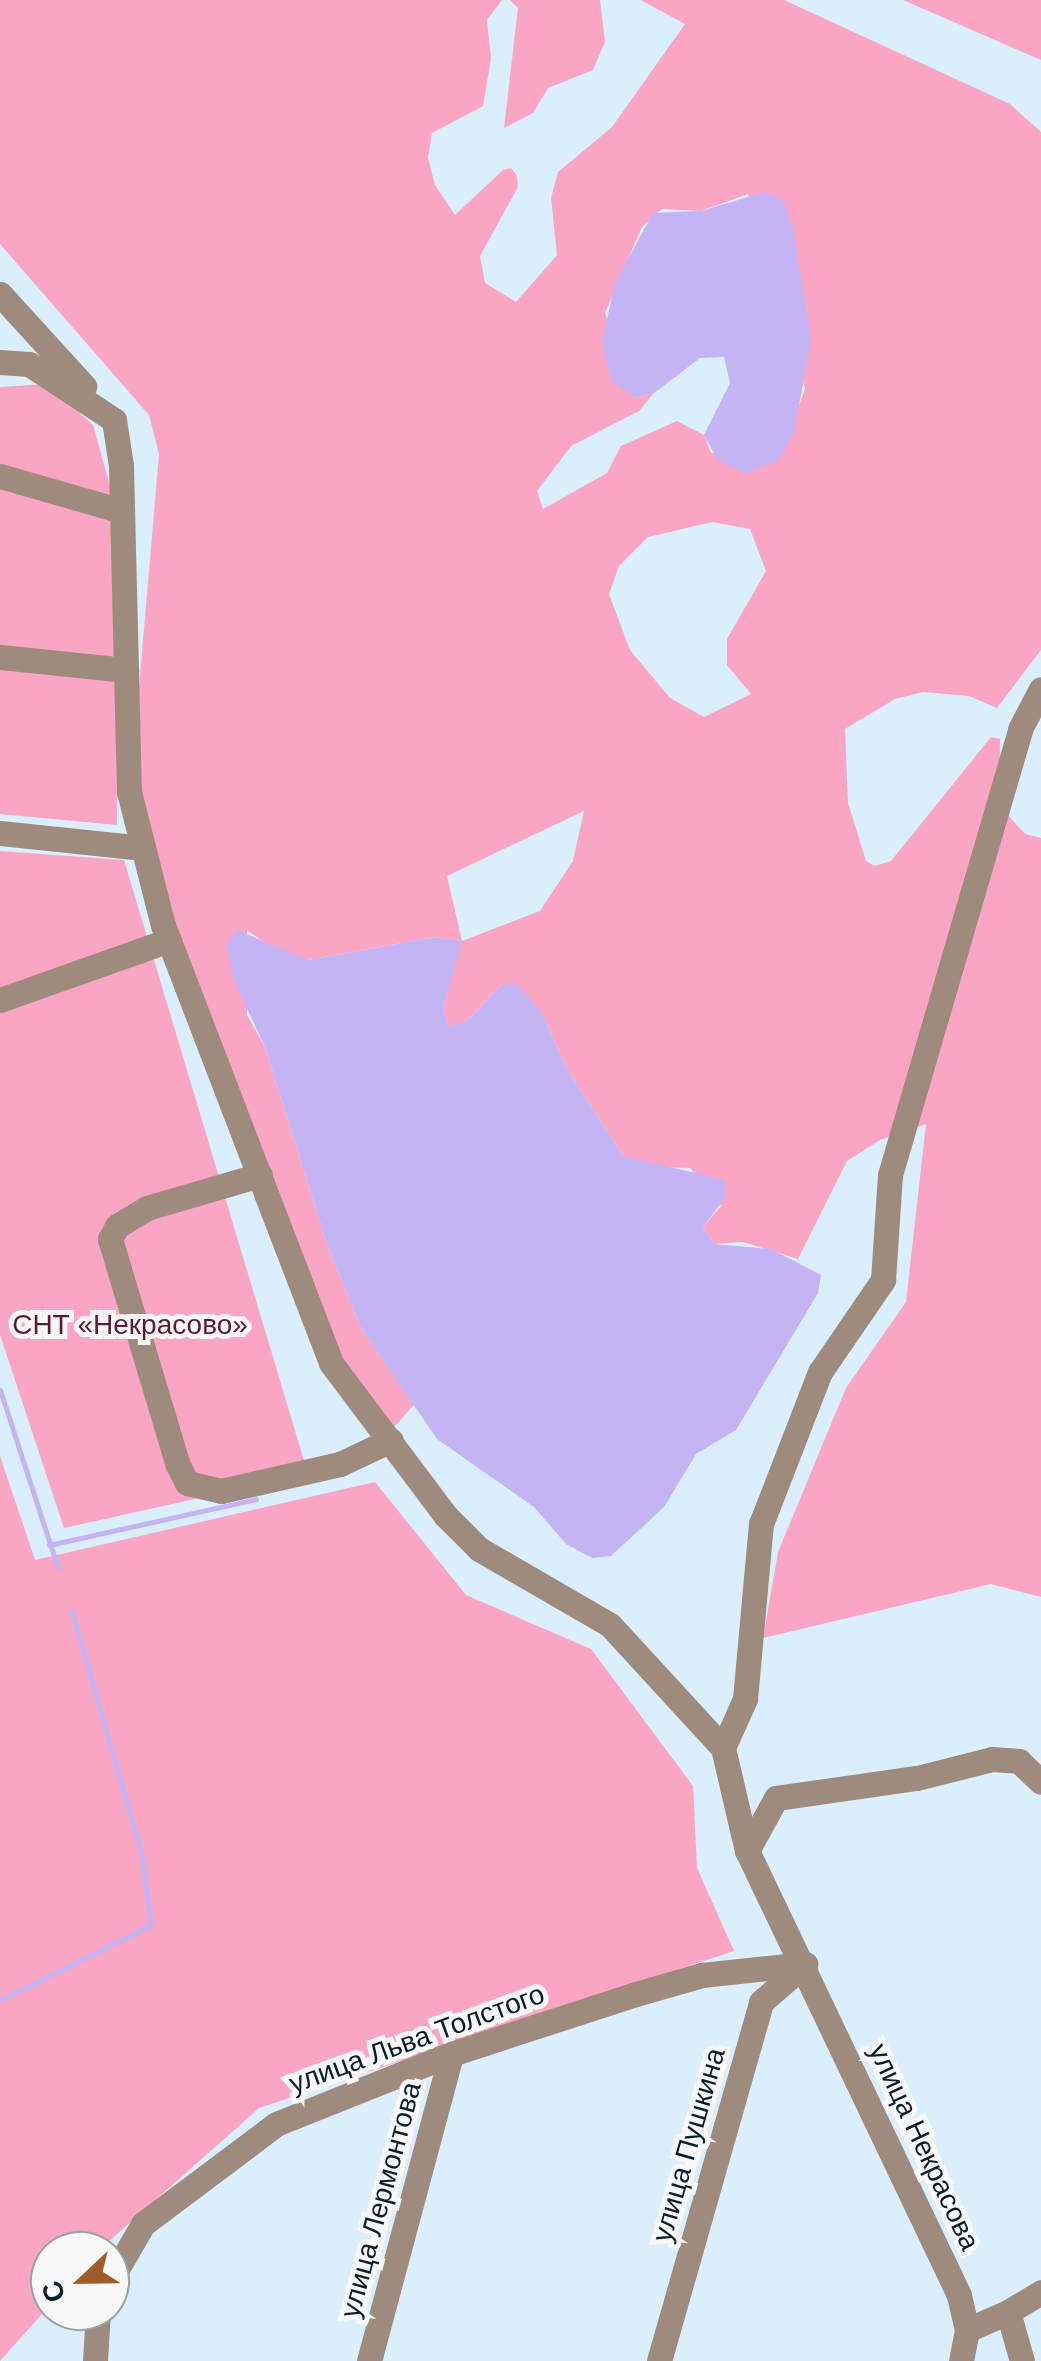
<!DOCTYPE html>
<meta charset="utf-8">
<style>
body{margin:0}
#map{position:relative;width:1041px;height:2361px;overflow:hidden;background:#daeefb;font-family:Arial,sans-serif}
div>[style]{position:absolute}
.green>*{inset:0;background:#fba5c4}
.water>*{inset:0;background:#c5b4f4}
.stream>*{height:5px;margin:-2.5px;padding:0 2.5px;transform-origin:2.5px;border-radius:2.5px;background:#c5b4f4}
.minor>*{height:25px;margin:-12.5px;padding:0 12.5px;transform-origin:12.5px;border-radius:12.5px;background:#9f8b7e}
span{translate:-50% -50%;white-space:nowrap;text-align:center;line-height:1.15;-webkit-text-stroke:10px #f8f8f8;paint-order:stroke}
.park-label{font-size:28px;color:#601839}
.street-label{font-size:28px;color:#0a1e29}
.north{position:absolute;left:30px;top:2231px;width:100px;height:100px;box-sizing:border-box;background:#f8f8f8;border:2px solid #99a1a5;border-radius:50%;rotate:248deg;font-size:28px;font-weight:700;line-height:40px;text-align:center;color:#0a1e29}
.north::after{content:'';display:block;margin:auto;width:35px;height:45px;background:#9e5d28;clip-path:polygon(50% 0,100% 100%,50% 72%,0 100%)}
</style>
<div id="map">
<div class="green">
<div style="clip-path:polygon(evenodd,0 0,502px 0,487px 20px,491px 59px,483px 106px,432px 133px,428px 158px,435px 185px,455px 215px,503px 170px,511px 168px,517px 176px,518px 187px,480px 256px,485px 283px,516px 302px,557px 255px,551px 198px,558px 172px,612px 127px,685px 24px,641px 0,784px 0,1010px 104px,1041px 132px,1041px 650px,997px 708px,969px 696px,923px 692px,895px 699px,845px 729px,848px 803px,866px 861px,874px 866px,891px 861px,991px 737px,1000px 739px,999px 805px,1025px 834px,1041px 838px,1041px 1597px,991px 1584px,763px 1638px,778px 1552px,846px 1388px,906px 1302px,926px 1124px,880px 1140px,847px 1161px,798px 1259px,743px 1242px,714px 1244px,703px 1227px,721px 1206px,690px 1168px,652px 1167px,623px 1156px,566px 1067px,542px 1013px,501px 985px,468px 1020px,449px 1028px,443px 1009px,461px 941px,435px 937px,308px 960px,279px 953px,247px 930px,247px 1015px,265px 1047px,328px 1247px,361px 1328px,414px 1405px,384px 1438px,324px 1342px,179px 944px,138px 803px,139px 688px,159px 454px,149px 415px,0 244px,0 0,748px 194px,805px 389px,779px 460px,711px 453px,704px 435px,677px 421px,621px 446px,607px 473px,543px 509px,537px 491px,571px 446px,639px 411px,654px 393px,635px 398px,605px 313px,642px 227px,662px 209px,701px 211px,748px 194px,0 0,712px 522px,750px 529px,766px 571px,727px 639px,727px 665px,751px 694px,704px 717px,670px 698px,630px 650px,609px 594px,619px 566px,648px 537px,712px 522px,0 0,584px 811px,573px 861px,540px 911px,462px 941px,447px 876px,584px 811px)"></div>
<div style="clip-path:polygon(510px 0,600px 0,605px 42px,593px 70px,548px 88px,533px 113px,504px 128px,518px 8px)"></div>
<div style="clip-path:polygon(903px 0,1041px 0,1041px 60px)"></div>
<div style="clip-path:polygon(48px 384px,93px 425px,115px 504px,117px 825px,0 814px,0 387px)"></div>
<div style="clip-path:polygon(0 851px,124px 860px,308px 1474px,64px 1528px,0 1335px)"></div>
<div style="clip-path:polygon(0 1456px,35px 1560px,375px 1482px,466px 1595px,591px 1649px,693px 1786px,697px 1868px,734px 1951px,259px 2108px,98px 2251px,50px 2251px,50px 2305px,0 2361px)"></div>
</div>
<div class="water">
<div style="clip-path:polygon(765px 192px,782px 199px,793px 227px,811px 339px,794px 433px,779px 460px,745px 474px,718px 460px,704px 435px,730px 383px,724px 357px,700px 358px,654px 393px,635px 398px,612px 381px,602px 342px,615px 283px,653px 213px,701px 211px)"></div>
<div style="clip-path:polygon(237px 930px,308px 960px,435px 937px,462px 941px,443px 1009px,449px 1027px,468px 1020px,501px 985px,517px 984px,542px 1013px,566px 1067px,623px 1156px,725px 1180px,726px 1197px,703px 1227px,714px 1244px,771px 1249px,821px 1275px,818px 1293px,736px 1430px,696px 1454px,664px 1507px,611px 1556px,592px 1558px,566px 1544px,534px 1507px,437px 1439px,361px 1328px,328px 1247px,265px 1047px,234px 980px,226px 944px)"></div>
</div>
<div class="stream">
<div style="left:0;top:1390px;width:188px;rotate:72deg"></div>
<div style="left:49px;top:1545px;width:212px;rotate:-12.5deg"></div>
<div style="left:0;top:2000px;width:169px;rotate:-26.4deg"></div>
<div style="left:151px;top:1925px;width:74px;rotate:-97.8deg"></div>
<div style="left:141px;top:1852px;width:251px;rotate:-106deg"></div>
</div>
<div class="minor">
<div style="left:0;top:294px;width:125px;rotate:47.6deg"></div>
<div style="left:0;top:362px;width:29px;rotate:4deg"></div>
<div style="left:29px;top:364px;width:102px;rotate:33.4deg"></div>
<div style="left:114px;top:420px;width:47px;rotate:81.3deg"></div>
<div style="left:121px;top:466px;width:326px;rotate:88.6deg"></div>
<div style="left:129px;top:792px;width:137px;rotate:75.7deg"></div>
<div style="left:163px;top:925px;width:469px;rotate:69deg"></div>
<div style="left:331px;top:1363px;width:191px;rotate:53.1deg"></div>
<div style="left:446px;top:1516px;width:47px;rotate:45deg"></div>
<div style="left:479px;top:1549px;width:151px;rotate:30.1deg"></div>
<div style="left:610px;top:1625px;width:167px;rotate:47.4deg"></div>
<div style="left:0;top:476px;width:127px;rotate:16deg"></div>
<div style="left:0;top:657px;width:127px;rotate:5.9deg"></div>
<div style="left:0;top:833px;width:144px;rotate:6deg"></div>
<div style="left:0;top:1000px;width:179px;rotate:-19.5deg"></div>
<div style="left:260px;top:1175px;width:118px;rotate:163.7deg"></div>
<div style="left:147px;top:1208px;width:35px;rotate:149deg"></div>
<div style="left:117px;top:1226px;width:15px;rotate:118deg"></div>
<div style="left:110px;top:1239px;width:234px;rotate:73.3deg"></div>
<div style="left:177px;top:1463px;width:22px;rotate:63deg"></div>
<div style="left:187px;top:1483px;width:35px;rotate:13deg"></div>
<div style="left:221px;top:1491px;width:122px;rotate:-12.8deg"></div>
<div style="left:340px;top:1464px;width:56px;rotate:-25.2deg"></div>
<div style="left:747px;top:1851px;width:60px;rotate:-61.3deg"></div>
<div style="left:776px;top:1798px;width:142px;rotate:-8.1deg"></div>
<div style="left:917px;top:1778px;width:77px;rotate:-14.2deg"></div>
<div style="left:992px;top:1759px;width:27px;rotate:4deg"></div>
<div style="left:1019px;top:1761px;width:30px;rotate:44deg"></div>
<div style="left:110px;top:2281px;width:66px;rotate:-59.9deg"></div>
<div style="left:143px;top:2224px;width:166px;rotate:-36.9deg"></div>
<div style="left:276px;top:2124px;width:188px;rotate:-21.8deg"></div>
<div style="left:451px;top:2054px;width:194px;rotate:-18deg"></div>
<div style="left:636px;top:1994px;width:69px;rotate:-16.1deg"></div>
<div style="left:702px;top:1975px;width:104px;rotate:-6.1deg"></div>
<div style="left:1008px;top:2312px;width:39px;rotate:-31deg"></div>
<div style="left:967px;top:2330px;width:45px;rotate:-23.7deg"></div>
<div style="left:1008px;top:2312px;width:51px;rotate:74.1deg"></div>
<div style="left:95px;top:2361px;width:50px;rotate:-86.6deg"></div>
<div style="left:369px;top:2361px;width:318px;rotate:-75deg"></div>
<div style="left:659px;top:2361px;width:373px;rotate:-74.1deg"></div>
<div style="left:761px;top:2002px;width:58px;rotate:-40.8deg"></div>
<div style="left:961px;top:2361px;width:32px;rotate:-79deg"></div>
<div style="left:967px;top:2330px;width:36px;rotate:-103deg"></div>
<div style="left:959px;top:2295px;width:492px;rotate:-115.5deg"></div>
<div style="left:747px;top:1851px;width:106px;rotate:-103.1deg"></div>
<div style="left:723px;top:1748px;width:54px;rotate:-65.8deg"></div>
<div style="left:745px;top:1699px;width:176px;rotate:-84.8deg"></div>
<div style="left:761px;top:1524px;width:163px;rotate:-68.8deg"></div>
<div style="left:820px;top:1372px;width:112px;rotate:-55.6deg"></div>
<div style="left:883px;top:1280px;width:105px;rotate:-86.2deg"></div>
<div style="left:890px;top:1175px;width:465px;rotate:-73.7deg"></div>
<div style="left:1020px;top:729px;width:45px;rotate:-62.3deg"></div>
</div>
<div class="park-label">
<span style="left:130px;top:1325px">СНТ «Некрасово»</span>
</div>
<div class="street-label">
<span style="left:417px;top:2039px;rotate:-20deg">улица Льва Толстого</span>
<span style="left:689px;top:2145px;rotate:-74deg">улица Пушкина</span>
<span style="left:924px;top:2147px;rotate:65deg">улица Некрасова</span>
<span style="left:381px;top:2200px;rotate:-75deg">улица Лермонтова</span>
</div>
<div class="north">С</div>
</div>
